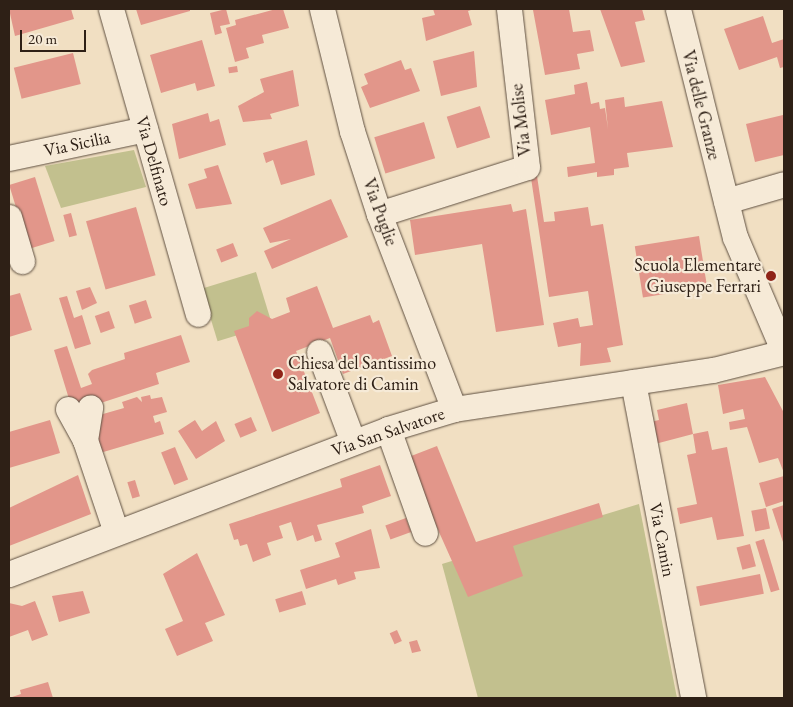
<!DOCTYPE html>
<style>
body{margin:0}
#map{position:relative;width:793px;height:707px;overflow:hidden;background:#f1dfc2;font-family:"EB Garamond",serif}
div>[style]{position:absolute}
.green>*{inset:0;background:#c2c08e;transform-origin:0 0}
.building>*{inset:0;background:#e2968a;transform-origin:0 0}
.roads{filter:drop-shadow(0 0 1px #5f5041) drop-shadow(0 0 1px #5f5041)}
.minor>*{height:25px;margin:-12.5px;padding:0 12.5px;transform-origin:12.5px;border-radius:12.5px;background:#f6ead7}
.dots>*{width:14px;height:14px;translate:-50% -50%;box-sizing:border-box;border:2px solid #f6ead7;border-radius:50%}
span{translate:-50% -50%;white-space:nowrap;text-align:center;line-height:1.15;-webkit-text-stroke:4.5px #f6ead7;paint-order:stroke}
.street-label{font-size:18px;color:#2e2016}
.poi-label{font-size:18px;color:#2e2016}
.right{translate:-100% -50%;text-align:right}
.left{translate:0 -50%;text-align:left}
.frame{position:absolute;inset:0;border:10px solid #2e2016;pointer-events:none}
.scale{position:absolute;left:20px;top:30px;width:66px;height:22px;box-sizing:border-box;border:2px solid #2e2016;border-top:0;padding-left:6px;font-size:15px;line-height:18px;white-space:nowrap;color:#2e2016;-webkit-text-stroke:4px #f6ead7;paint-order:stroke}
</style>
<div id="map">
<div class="green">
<div style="clip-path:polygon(134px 150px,146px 187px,61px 208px,45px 166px)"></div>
<div style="left:256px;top:272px;width:55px;height:57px;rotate:73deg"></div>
<div style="clip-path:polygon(639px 504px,677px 698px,478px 698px,442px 564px)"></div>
</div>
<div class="building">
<div style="clip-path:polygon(9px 9px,71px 9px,74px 19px,15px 36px)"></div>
<div style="clip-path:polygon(136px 9px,190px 9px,190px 11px,141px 25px)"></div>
<div style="clip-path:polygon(226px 9px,230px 24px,220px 26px,222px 33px,215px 35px,210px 13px)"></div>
<div style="clip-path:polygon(276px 9px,283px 9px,289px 28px,262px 35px,264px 43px,246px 48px,249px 58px,235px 62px,226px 28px,236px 25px,235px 20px)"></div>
<div style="clip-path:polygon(433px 9px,474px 9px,468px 11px,472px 25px,426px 41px,422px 18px,435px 15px)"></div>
<div style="clip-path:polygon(569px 9px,573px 32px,590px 30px,594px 51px,577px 54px,580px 69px,545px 75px,533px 10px)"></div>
<div style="clip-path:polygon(600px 9px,642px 9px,645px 20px,635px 22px,645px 62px,621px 67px)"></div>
<div style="clip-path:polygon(763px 16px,772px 43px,784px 39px,784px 67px,780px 68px,777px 57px,739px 70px,724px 29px)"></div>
<div style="clip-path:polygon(202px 40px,215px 86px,197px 91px,195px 83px,161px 93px,150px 55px)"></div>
<div style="clip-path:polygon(474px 51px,477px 87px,441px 96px,433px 61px)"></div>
<div style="left:73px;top:53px;width:32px;height:61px;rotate:76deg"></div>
<div style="clip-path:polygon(401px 60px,405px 70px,411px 68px,420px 91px,370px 108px,361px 87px,368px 84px,364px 74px)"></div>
<div style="left:237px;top:66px;width:6px;height:9px;rotate:81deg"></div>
<div style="clip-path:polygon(293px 70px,299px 106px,270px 114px,272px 119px,243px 122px,238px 106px,264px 92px,260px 79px)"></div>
<div style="clip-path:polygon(587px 82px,591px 104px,599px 102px,600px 109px,605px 108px,608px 129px,605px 100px,624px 97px,625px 107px,662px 101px,673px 147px,627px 153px,629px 167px,614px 169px,614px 175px,597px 177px,597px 172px,568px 177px,567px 167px,595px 163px,590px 127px,551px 135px,545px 100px,575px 94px,574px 85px)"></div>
<div style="left:480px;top:106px;width:33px;height:35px;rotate:72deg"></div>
<div style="clip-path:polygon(208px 113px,210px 122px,219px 119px,226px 145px,179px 159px,172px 124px)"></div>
<div style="clip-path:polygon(783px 115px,784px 155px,755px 162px,746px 124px)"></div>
<div style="left:424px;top:122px;width:38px;height:52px;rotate:73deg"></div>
<div style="clip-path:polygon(307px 140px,315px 175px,281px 185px,273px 160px,266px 163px,263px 153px)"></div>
<div style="clip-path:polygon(218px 165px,232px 204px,196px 209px,188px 184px,207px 178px,204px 169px)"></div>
<div style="clip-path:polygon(537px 176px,544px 222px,555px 221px,554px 212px,588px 207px,591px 226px,603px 224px,623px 345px,607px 348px,611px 362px,580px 366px,581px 343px,558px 347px,553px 323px,578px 318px,580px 327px,593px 325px,588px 291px,549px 297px,531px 178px)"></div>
<div style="left:35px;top:177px;width:67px;height:27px;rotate:73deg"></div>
<div style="clip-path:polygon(331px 199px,348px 237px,272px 269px,264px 251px,291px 239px,270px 243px,263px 228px)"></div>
<div style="clip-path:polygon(511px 204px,513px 212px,526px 209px,544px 325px,496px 332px,482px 244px,415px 255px,410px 220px)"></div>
<div style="left:136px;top:207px;width:71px;height:52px;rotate:74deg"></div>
<div style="left:71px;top:213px;width:23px;height:8px;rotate:75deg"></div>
<div style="left:699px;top:236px;width:52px;height:65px;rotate:81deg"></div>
<div style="left:233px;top:243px;width:14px;height:18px;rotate:69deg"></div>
<div style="clip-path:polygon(317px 286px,333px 328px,370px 315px,373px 323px,379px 320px,392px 356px,343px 374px,330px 338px,296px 351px,320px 413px,272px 432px,234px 331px,249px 326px,249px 318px,257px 311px,272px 319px,290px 312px,286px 298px)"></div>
<div style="clip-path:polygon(90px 287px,97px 303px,82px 310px,76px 291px)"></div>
<div style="clip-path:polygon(20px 293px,32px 330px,9px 337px,9px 296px)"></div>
<div style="clip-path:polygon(67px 296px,74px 318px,82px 315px,91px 344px,75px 349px,59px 298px)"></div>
<div style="left:146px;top:300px;width:19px;height:18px;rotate:72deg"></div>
<div style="left:109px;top:311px;width:18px;height:15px;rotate:71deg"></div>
<div style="clip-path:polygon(181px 335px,190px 362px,156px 373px,159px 384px,73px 412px,54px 350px,67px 346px,81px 388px,92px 384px,88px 374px,92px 370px,125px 359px,124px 353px)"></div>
<div style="clip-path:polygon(765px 377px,784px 413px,784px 473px,778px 458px,759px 463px,747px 427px,730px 430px,729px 422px,745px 419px,743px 409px,723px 414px,718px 385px)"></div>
<div style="clip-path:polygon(150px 395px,151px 399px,162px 397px,167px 412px,153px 416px,155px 423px,160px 421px,164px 434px,100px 453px,89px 418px,124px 408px,122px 402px,137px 397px,142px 402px,141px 397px)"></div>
<div style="clip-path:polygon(687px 403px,693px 434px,708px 431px,712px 450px,727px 447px,744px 536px,717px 540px,712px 517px,680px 524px,677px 508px,697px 504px,687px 455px,696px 453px,693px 434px,655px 444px,650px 422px,659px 420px,657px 410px)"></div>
<div style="left:251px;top:417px;width:15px;height:18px;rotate:67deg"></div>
<div style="clip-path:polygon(50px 420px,60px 453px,9px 468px,9px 432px)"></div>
<div style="clip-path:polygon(195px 420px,202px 431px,216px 421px,225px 441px,196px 459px,178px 431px)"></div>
<div style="clip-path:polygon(437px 446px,476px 542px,599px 503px,603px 517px,513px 546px,523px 576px,468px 597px,406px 458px)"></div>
<div style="left:175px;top:447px;width:35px;height:15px;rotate:68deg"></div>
<div style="clip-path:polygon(380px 465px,391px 496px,362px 506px,364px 513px,317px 525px,322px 540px,315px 542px,313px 535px,297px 541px,291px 522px,279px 526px,283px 538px,267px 543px,271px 555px,253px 562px,247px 544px,240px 546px,238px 539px,234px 540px,229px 524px,342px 487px,340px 479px)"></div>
<div style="clip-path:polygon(78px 475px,91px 514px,9px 546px,9px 508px)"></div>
<div style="clip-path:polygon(784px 476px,784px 501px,766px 507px,759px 483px)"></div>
<div style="left:135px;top:480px;width:17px;height:8px;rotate:73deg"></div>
<div style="clip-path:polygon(784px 505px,784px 545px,772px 509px)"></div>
<div style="left:766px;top:508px;width:21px;height:15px;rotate:79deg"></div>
<div style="left:406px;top:518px;width:15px;height:22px;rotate:70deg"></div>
<div style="clip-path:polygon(371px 529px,380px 568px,354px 572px,356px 579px,338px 585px,336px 579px,306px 589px,300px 570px,340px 557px,335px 543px)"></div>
<div style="left:764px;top:539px;width:53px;height:9px;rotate:73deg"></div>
<div style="left:750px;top:544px;width:23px;height:14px;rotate:75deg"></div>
<div style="clip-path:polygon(197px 553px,225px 615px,205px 623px,213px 641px,177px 656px,165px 629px,183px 621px,163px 574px)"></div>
<div style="left:760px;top:574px;width:20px;height:65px;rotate:79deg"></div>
<div style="clip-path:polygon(83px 591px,90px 613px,59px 622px,52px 596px)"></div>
<div style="left:302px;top:591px;width:14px;height:28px;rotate:73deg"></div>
<div style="clip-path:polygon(35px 601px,48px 635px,32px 641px,28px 630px,9px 637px,9px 603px,22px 606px)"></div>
<div style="left:397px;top:630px;width:12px;height:8px;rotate:66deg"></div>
<div style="clip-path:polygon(417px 640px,421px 651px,412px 653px,409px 642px)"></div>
<div style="clip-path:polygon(48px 682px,53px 698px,9px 698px,21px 694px,20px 690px)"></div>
</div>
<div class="roads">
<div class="minor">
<div style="left:111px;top:9px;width:317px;rotate:74.1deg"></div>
<div style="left:322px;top:9px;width:126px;rotate:76.2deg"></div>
<div style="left:352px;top:131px;width:87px;rotate:72deg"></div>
<div style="left:379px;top:214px;width:209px;rotate:69deg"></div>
<div style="left:678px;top:9px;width:235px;rotate:76deg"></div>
<div style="left:735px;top:237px;width:125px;rotate:66.9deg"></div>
<div style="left:9px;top:158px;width:139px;rotate:-12deg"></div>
<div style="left:726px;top:201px;width:60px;rotate:-16.3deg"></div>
<div style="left:379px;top:214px;width:155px;rotate:-17.6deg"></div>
<div style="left:527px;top:167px;width:159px;rotate:-96.5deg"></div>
<div style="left:9px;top:217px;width:46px;rotate:73.5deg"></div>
<div style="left:319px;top:352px;width:96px;rotate:69.3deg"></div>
<div style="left:633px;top:382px;width:322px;rotate:79.2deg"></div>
<div style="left:68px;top:409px;width:35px;rotate:61deg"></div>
<div style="left:85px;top:440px;width:97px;rotate:71.4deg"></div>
<div style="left:388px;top:429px;width:110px;rotate:70.4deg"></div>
<div style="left:85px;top:440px;width:33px;rotate:-81deg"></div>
<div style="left:9px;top:574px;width:406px;rotate:-20.9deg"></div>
<div style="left:388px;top:429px;width:69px;rotate:-16.9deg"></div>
<div style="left:454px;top:409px;width:262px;rotate:-8.6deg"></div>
<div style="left:713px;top:370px;width:73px;rotate:-14.2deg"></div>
</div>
</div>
<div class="dots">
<div style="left:771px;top:276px;background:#8f2418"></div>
<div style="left:278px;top:374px;background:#8f2418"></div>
</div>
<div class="street-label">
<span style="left:701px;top:105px;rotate:76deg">Via delle Granze</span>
<span style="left:521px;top:120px;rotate:-97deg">Via Molise</span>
<span style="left:77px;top:144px;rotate:-12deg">Via Sicilia</span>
<span style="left:154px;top:161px;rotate:74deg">Via Delfinato</span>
<span style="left:380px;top:212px;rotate:70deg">Via Puglie</span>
<span style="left:388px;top:432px;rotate:-19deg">Via San Salvatore</span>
<span style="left:662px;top:540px;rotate:79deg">Via Camin</span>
</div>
<div class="poi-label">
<span class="right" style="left:761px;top:276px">Scuola Elementare<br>Giuseppe Ferrari</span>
<span class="left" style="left:288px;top:374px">Chiesa del Santissimo<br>Salvatore di Camin</span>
</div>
<div class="frame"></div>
<div class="scale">20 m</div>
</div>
